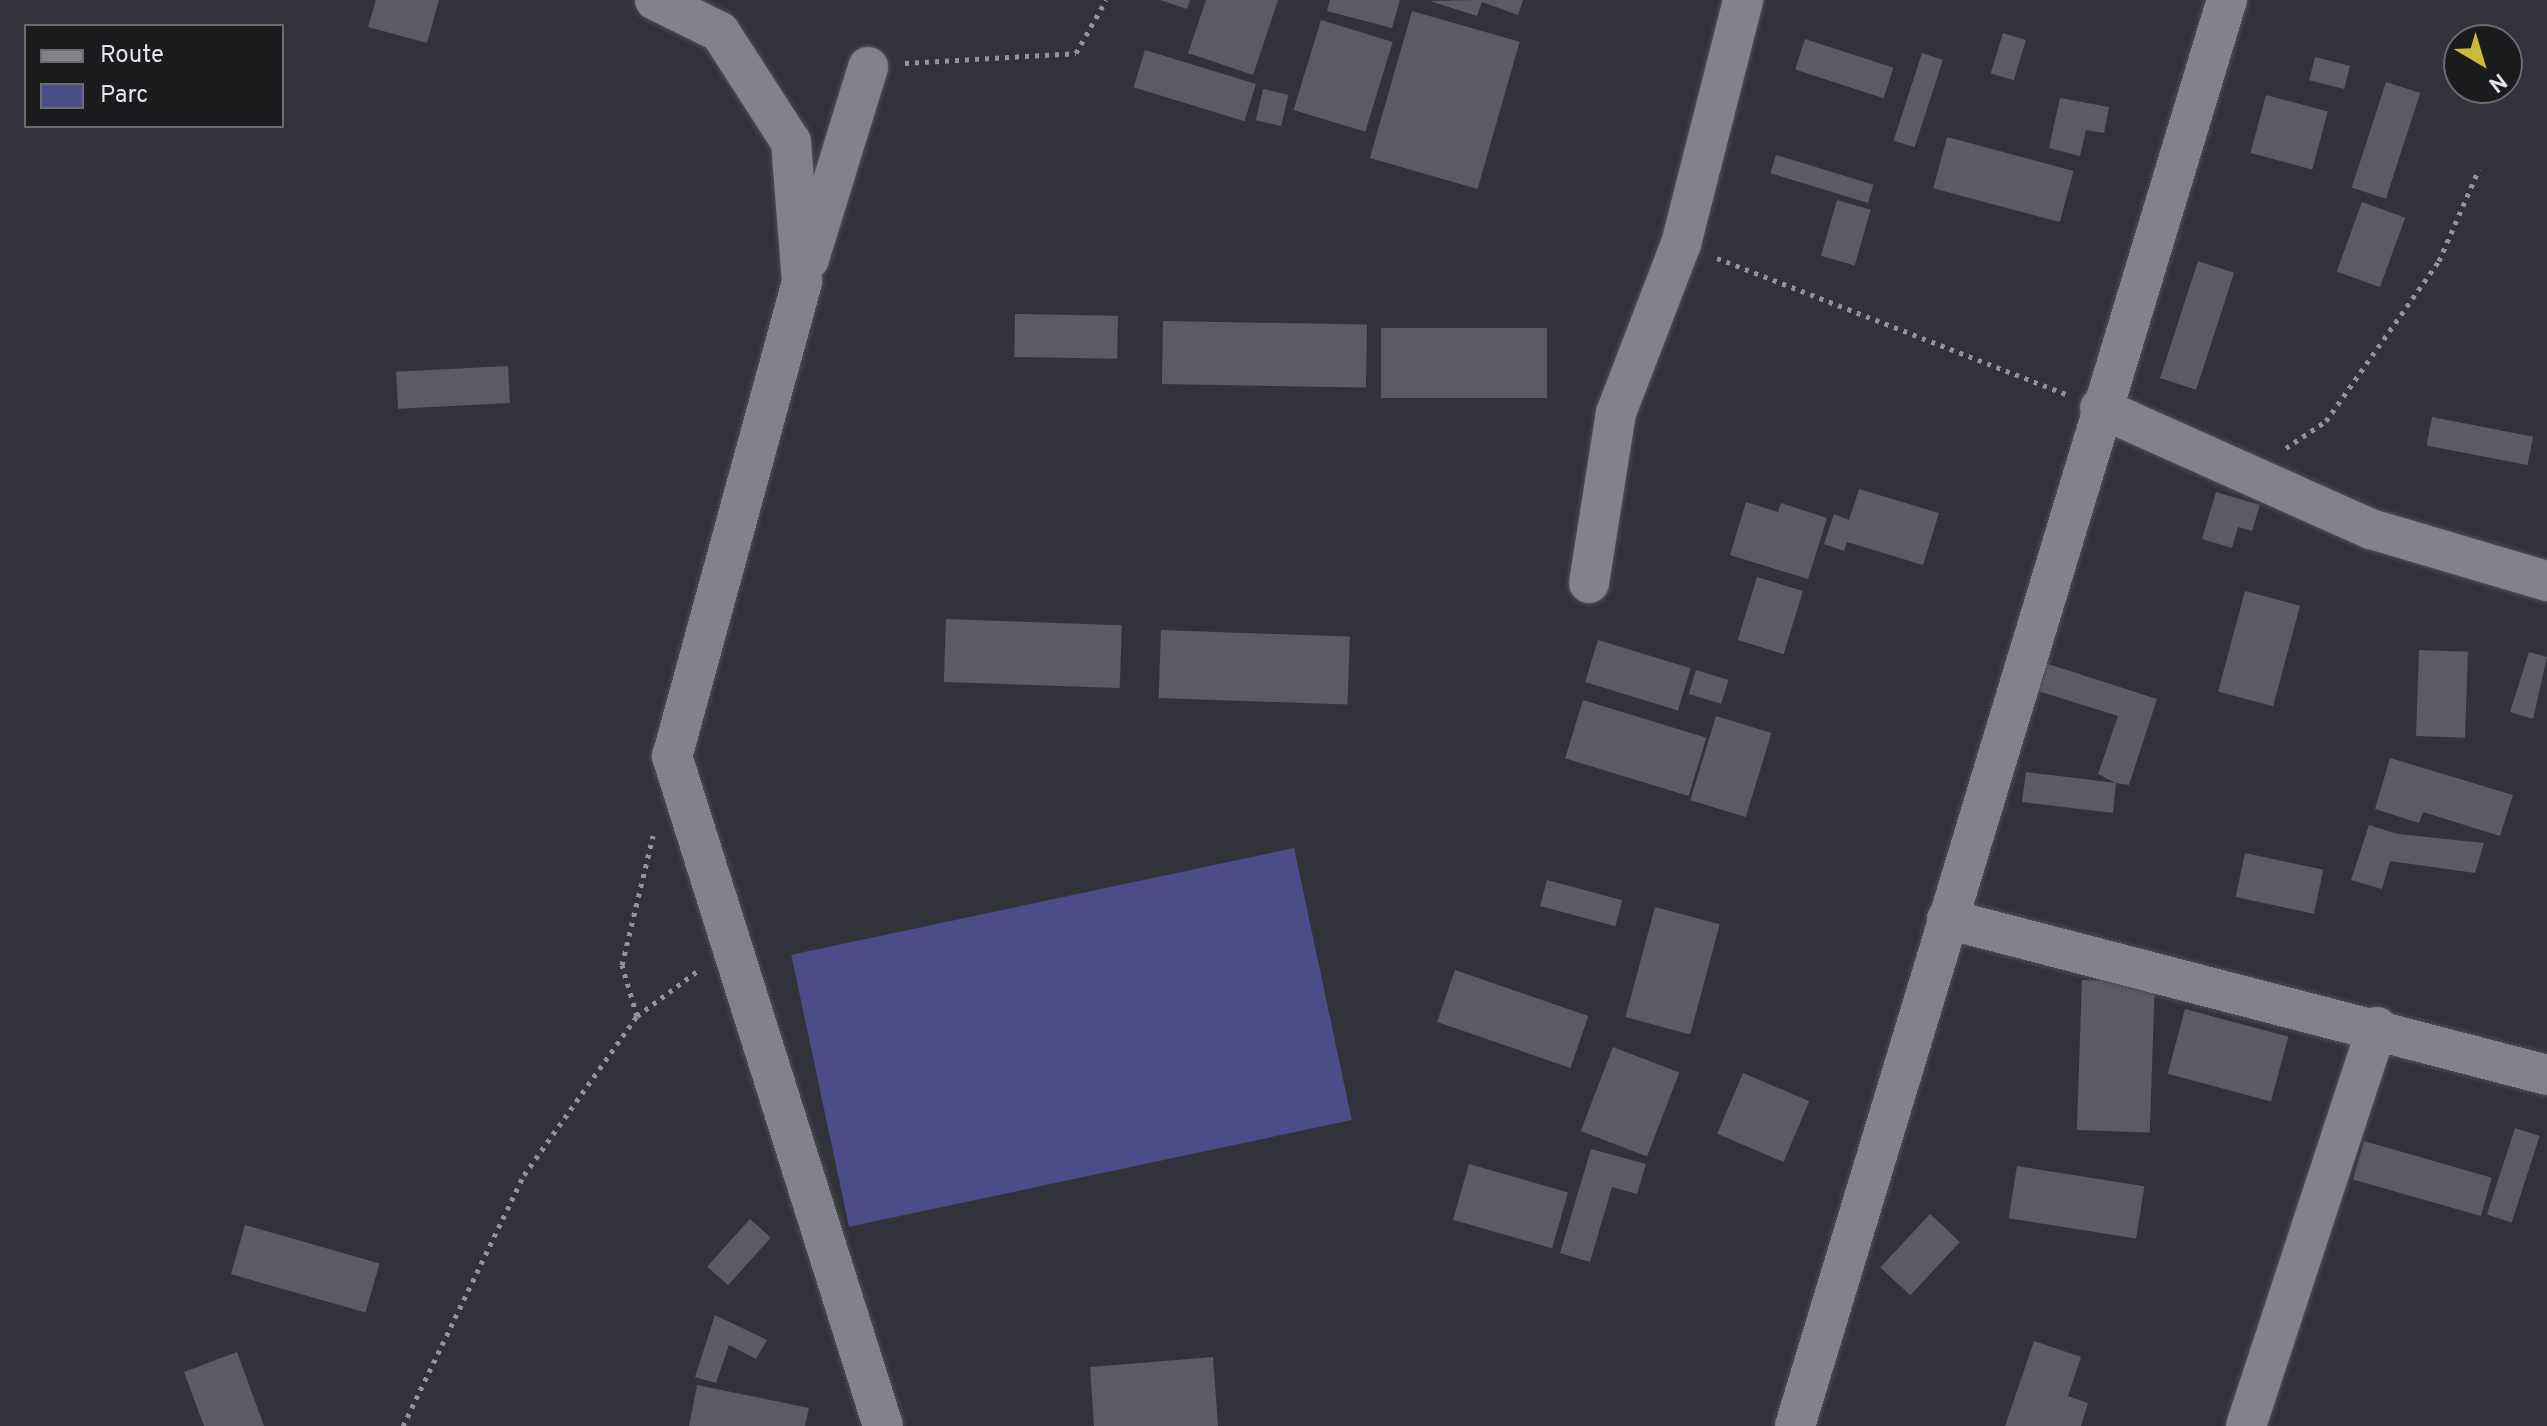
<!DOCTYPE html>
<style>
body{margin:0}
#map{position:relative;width:2547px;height:1426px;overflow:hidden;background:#32333a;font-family:Overpass,sans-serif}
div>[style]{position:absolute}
.green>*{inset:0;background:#4c4c88;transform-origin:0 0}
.building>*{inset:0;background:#5a5b63;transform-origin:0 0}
.path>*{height:5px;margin-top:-2.5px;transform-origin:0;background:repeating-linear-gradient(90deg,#93949a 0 4px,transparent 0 10px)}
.roads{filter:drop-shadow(0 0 2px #4f5055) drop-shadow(0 0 2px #4f5055)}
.minor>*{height:40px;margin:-20px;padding:0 20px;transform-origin:20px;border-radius:20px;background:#82828a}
span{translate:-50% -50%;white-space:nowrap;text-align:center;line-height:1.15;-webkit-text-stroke:7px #1b1b1e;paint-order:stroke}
.legend{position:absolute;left:24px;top:24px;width:260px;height:104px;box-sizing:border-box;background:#1b1b1e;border:2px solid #6b6c6f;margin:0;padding:10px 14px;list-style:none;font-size:24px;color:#e4e5e9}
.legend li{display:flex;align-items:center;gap:16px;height:40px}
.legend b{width:40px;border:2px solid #6b6c6f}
.north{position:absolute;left:2443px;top:24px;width:80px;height:80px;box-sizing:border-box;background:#1b1b1e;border:2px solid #6b6c6f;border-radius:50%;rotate:142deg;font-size:22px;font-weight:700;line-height:32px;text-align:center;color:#e4e5e9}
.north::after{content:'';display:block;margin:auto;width:28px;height:36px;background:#cbba39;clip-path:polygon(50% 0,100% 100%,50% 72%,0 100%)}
</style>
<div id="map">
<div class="green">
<div style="left:1294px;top:848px;width:278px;height:514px;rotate:78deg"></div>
</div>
<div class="building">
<div style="clip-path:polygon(376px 0,439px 0,427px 43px,368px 27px)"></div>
<div style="clip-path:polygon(1160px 0,1190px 0,1187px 9px)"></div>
<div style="clip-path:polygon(1206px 0,1278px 0,1253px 75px,1188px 53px)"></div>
<div style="clip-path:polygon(1330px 0,1400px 0,1392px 28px,1327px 11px)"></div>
<div style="clip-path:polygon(1477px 0,1523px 0,1518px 15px,1482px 2px,1477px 16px,1430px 1px)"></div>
<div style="left:1412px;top:11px;width:112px;height:153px;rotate:16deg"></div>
<div style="left:1321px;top:20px;width:75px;height:94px;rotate:17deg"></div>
<div style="left:2003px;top:33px;width:24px;height:42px;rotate:17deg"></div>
<div style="left:1805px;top:39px;width:93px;height:32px;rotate:18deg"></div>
<div style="left:1145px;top:50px;width:116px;height:39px;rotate:17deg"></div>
<div style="left:1922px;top:53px;width:22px;height:92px;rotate:18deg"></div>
<div style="left:2315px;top:57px;width:36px;height:24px;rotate:14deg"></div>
<div style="left:2386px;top:82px;width:36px;height:111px;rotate:18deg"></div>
<div style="left:1263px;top:89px;width:26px;height:32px;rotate:13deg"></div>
<div style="left:2266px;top:95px;width:64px;height:60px;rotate:15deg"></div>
<div style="clip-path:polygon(2060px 98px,2109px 107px,2104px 133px,2086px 130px,2080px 156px,2049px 148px)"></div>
<div style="left:1947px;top:137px;width:131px;height:53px;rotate:15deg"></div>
<div style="left:1776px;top:155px;width:102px;height:19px;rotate:17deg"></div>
<div style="left:1837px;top:200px;width:35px;height:58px;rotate:16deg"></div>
<div style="left:2362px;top:202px;width:46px;height:74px;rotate:20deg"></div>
<div style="left:2198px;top:261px;width:38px;height:123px;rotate:18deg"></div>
<div style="left:1015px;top:314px;width:103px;height:43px;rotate:1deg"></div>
<div style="left:1163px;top:321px;width:204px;height:63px;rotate:1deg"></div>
<div style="left:1381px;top:328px;width:166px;height:70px"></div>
<div style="left:508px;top:366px;width:37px;height:112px;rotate:87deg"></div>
<div style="left:2432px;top:417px;width:103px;height:29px;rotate:11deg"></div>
<div style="clip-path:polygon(1859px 489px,1939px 513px,1923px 565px,1847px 542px,1844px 551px,1824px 544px,1834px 514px,1849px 520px)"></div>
<div style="clip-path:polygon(2216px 492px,2260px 505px,2252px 531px,2238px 527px,2232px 548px,2202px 539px)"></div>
<div style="clip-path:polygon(1746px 502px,1778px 512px,1781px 503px,1827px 518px,1808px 579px,1730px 555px)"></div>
<div style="left:1757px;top:577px;width:48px;height:66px;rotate:17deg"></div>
<div style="left:2245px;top:591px;width:57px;height:104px;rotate:15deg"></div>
<div style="left:946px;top:619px;width:176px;height:63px;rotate:2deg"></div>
<div style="left:1161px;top:630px;width:189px;height:68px;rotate:2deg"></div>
<div style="left:1598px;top:640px;width:97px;height:44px;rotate:17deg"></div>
<div style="left:2419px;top:650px;width:49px;height:86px;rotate:2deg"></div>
<div style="clip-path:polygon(2529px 652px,2547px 657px,2533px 719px,2510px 712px)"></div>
<div style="clip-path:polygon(2045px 663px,2157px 699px,2129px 785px,2116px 783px,2113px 813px,2022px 802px,2026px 772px,2116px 783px,2098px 774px,2118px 716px,2035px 690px)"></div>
<div style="left:1696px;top:670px;width:34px;height:25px;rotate:17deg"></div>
<div style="left:1583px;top:700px;width:129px;height:61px;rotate:17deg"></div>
<div style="left:1716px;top:716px;width:58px;height:88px;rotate:17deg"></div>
<div style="clip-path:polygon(2390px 758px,2513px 795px,2500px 836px,2423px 812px,2419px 823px,2375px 809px)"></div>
<div style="clip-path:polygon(2369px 825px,2398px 834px,2484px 843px,2475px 873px,2390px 861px,2382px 889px,2351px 880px)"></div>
<div style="left:2245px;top:853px;width:80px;height:45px;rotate:12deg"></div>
<div style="left:1547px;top:880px;width:78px;height:27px;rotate:15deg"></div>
<div style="left:1655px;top:907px;width:67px;height:114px;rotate:15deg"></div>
<div style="left:1455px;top:970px;width:141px;height:55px;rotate:19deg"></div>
<div style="left:2082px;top:980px;width:73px;height:150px;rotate:2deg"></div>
<div style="left:2185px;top:1009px;width:107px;height:67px;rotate:15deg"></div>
<div style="left:1613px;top:1047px;width:71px;height:90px;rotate:21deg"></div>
<div style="left:1743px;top:1073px;width:72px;height:66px;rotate:23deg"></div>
<div style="left:2515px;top:1128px;width:26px;height:91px;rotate:18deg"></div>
<div style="left:2364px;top:1141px;width:133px;height:40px;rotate:16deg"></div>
<div style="clip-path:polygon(1591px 1149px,1646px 1164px,1637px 1194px,1612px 1187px,1590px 1262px,1560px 1253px)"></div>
<div style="left:1469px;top:1164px;width:103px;height:58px;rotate:16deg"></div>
<div style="left:2017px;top:1166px;width:129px;height:53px;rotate:9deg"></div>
<div style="left:1930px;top:1214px;width:41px;height:73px;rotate:43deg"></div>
<div style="left:750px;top:1219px;width:28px;height:64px;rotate:42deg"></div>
<div style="left:245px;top:1225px;width:140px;height:51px;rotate:16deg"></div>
<div style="clip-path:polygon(715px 1315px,767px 1340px,756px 1359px,729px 1345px,716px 1383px,695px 1377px)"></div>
<div style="clip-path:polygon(2034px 1341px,2081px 1357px,2068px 1396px,2088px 1403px,2081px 1426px,2005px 1426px)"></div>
<div style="clip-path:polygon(237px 1352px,264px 1426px,204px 1426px,184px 1372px)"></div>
<div style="clip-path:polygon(1213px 1357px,1218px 1426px,1094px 1426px,1090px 1367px)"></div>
<div style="clip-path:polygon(697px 1385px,809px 1408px,805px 1426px,689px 1426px)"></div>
</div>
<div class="path">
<div style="left:905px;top:63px;width:171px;rotate:-3.3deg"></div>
<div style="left:1076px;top:53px;width:61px;rotate:-60.5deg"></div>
<div style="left:1717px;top:258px;width:374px;rotate:21.3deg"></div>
<div style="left:2286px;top:448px;width:48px;rotate:-34deg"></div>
<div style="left:2326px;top:421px;width:196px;rotate:-54.8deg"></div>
<div style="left:2439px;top:261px;width:100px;rotate:-66.5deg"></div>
<div style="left:637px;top:1016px;width:79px;rotate:-36.7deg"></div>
<div style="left:403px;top:1426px;width:279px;rotate:-64.3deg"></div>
<div style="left:524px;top:1175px;width:195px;rotate:-54.6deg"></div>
<div style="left:637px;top:1016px;width:53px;rotate:-106.4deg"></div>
<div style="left:622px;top:965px;width:133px;rotate:-76.5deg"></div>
</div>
<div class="roads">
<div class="minor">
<div style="left:655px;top:0;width:72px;rotate:26.2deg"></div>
<div style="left:720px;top:32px;width:131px;rotate:57.2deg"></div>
<div style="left:791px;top:142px;width:140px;rotate:85.5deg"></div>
<div style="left:802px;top:282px;width:492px;rotate:105.3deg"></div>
<div style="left:672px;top:756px;width:702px;rotate:72.52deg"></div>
<div style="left:809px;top:259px;width:201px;rotate:-72.9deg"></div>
<div style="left:2100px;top:408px;width:297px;rotate:24.1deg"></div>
<div style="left:2371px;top:529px;width:184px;rotate:16.5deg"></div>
<div style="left:1589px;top:583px;width:172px;rotate:-81deg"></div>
<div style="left:1616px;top:413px;width:181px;rotate:-69deg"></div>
<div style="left:1681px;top:244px;width:252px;rotate:-75.7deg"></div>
<div style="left:1947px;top:919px;width:620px;rotate:14.57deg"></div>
<div style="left:1795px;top:1426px;width:1490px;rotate:-73.15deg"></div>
<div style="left:2246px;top:1426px;width:420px;rotate:-71.8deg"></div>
</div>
</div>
<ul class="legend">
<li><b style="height:10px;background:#82828a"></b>Route</li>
<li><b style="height:22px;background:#4c4c88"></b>Parc</li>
</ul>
<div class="north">N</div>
</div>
